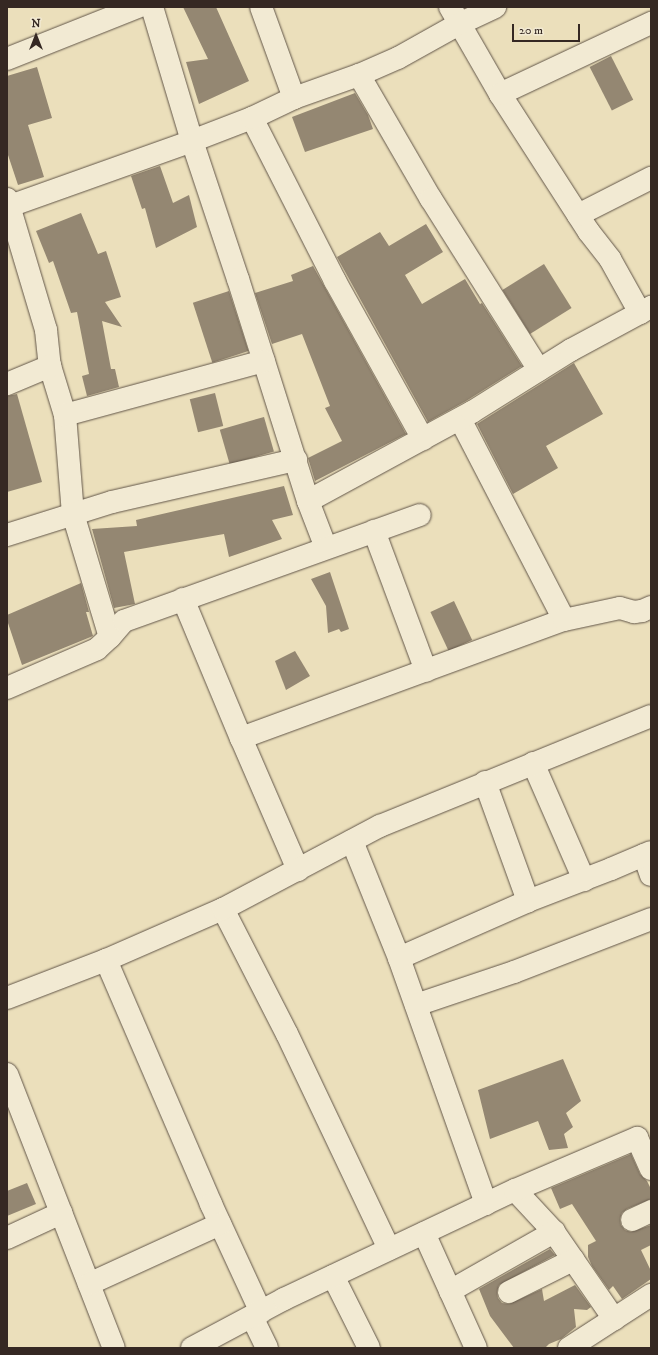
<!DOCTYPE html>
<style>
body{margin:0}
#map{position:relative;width:658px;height:1355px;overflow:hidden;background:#ebdfbb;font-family:"IM FELL DW Pica",serif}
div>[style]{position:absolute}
.building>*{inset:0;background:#948772;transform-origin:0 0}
.roads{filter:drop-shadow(0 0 1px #625649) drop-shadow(0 0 1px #625649)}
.minor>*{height:22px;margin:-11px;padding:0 11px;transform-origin:11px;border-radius:11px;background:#f2ead3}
span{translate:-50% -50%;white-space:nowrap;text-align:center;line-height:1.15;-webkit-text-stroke:3px #f2ead3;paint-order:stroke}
.frame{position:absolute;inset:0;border:8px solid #352823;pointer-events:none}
.north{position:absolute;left:16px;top:16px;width:40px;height:40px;-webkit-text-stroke:3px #f2ead3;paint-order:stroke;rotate:0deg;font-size:11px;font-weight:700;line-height:16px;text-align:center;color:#352823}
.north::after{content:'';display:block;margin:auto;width:14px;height:18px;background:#352823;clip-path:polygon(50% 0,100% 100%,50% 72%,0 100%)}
.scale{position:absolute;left:512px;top:24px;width:68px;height:18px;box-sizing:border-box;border:2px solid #352823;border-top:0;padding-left:5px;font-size:12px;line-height:14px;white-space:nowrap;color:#352823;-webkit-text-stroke:3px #f2ead3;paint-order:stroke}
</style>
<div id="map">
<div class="building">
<div style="clip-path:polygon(183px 7px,216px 7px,249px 81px,199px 104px,186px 62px,208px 59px)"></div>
<div style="left:611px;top:56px;width:49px;height:24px;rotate:63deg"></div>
<div style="clip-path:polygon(37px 67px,52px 118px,28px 125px,44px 177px,18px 185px,7px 152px,7px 76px)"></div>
<div style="clip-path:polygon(355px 93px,368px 115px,373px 129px,305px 152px,292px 117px)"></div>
<div style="clip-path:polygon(160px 166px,173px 203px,189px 195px,197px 227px,156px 248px,145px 208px,142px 209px,131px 176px)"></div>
<div style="clip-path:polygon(81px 213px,98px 254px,106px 251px,121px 297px,105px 302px,122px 327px,102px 321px,111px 369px,115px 369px,119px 387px,87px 396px,82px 376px,89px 374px,77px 312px,71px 313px,53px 261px,49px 263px,36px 231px)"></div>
<div style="clip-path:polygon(426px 224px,443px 252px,405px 275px,422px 304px,465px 279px,480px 304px,482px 303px,522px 366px,466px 401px,428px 422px,337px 257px,380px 232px,389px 246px)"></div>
<div style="left:544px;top:264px;width:52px;height:49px;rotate:58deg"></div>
<div style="clip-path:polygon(313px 266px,406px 434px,315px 481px,308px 458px,342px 441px,325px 408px,330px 406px,302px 334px,272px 344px,255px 293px,293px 281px,291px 275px)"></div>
<div style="left:229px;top:291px;width:63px;height:38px;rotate:72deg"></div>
<div style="clip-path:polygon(574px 363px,603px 414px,546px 446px,558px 468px,513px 494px,477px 424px)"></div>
<div style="left:215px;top:393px;width:34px;height:26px;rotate:76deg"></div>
<div style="clip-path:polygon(17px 394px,42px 482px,7px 492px,7px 396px)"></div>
<div style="left:264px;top:417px;width:36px;height:46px;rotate:74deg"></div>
<div style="clip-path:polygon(284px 486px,293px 515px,272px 520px,282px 539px,229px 557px,224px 534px,124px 552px,135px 604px,114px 608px,92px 529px,137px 526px,136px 520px)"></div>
<div style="clip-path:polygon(330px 572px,349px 629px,341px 632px,339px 629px,328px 633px,326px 606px,311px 579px)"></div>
<div style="clip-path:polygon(81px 583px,89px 612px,86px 612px,93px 636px,22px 665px,7px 620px,7px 615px)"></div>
<div style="left:454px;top:601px;width:43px;height:26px;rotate:65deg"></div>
<div style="clip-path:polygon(295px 651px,310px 676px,286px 690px,275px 661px)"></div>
<div style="clip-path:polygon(563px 1059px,581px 1101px,566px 1113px,573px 1127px,564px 1134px,568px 1148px,549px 1150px,538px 1121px,490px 1139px,478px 1090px)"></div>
<div style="clip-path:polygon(631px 1154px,640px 1174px,647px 1181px,651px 1189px,651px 1199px,627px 1209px,622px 1213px,620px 1219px,621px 1225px,625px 1230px,631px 1232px,651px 1225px,651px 1245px,641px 1250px,651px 1271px,651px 1279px,622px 1299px,613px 1286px,609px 1290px,592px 1266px,588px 1257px,588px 1245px,596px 1241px,572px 1204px,560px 1209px,551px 1188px)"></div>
<div style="clip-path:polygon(27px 1183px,36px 1204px,7px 1216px,7px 1191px)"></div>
<div style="clip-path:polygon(550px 1249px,555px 1255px,499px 1285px,497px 1292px,498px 1298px,502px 1303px,509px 1304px,542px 1289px,544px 1301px,575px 1285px,591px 1307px,587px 1310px,574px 1309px,576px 1327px,561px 1339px,549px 1344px,545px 1348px,514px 1348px,490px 1316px,479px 1289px)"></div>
</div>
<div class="roads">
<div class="minor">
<div style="left:152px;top:7px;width:140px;rotate:73.4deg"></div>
<div style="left:192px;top:141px;width:145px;rotate:71.6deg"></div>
<div style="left:238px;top:279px;width:233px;rotate:72.5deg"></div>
<div style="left:308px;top:501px;width:50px;rotate:69deg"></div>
<div style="left:261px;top:7px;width:97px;rotate:70.1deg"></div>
<div style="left:450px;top:7px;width:100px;rotate:60.1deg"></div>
<div style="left:500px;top:94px;width:164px;rotate:57.2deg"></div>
<div style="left:589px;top:232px;width:34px;rotate:52deg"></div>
<div style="left:610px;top:259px;width:62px;rotate:60.9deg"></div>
<div style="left:7px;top:59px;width:141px;rotate:-21.7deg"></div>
<div style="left:359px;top:75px;width:143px;rotate:59.9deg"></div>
<div style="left:431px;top:199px;width:202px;rotate:57.7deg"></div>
<div style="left:500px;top:94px;width:167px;rotate:-25.2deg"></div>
<div style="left:252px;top:118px;width:183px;rotate:63deg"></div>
<div style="left:335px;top:281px;width:181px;rotate:60.9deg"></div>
<div style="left:7px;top:199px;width:137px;rotate:73.4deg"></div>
<div style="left:46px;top:330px;width:36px;rotate:84deg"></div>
<div style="left:50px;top:366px;width:51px;rotate:73deg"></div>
<div style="left:65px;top:415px;width:99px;rotate:85.4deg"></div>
<div style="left:73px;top:514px;width:128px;rotate:73.3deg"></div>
<div style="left:7px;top:207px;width:196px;rotate:-19.6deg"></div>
<div style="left:192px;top:141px;width:64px;rotate:-21deg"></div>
<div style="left:252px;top:118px;width:47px;rotate:-25.5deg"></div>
<div style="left:294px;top:98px;width:69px;rotate:-19.5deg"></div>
<div style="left:359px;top:75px;width:43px;rotate:-23.6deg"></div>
<div style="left:398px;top:58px;width:70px;rotate:-29.1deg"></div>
<div style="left:459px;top:24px;width:40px;rotate:-25deg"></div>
<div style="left:578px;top:215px;width:82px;rotate:-26.9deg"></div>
<div style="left:7px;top:384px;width:47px;rotate:-22.7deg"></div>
<div style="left:65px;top:415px;width:206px;rotate:-15.2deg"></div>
<div style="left:460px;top:419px;width:226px;rotate:62.6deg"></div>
<div style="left:308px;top:501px;width:187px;rotate:-28.5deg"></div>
<div style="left:472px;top:412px;width:117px;rotate:-32.1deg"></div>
<div style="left:571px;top:350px;width:91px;rotate:-28.3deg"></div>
<div style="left:374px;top:531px;width:149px;rotate:69.6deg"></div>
<div style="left:7px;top:535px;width:110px;rotate:-17.4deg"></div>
<div style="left:112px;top:502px;width:189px;rotate:-12.9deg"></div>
<div style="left:183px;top:599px;width:151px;rotate:67.4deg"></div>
<div style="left:241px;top:738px;width:144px;rotate:66.6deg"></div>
<div style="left:7px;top:688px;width:98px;rotate:-23.4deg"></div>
<div style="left:97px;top:649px;width:18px;rotate:-43deg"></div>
<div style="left:110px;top:637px;width:21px;rotate:-49deg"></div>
<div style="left:124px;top:621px;width:314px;rotate:-19.7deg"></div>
<div style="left:241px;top:738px;width:344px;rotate:-20.1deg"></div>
<div style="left:564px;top:620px;width:57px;rotate:-12.1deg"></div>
<div style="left:620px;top:608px;width:15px;rotate:16deg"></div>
<div style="left:634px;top:612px;width:8px;rotate:-7deg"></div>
<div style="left:642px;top:611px;width:10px;rotate:-24deg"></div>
<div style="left:533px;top:763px;width:128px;rotate:66.4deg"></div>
<div style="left:485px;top:782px;width:127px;rotate:70.1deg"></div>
<div style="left:352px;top:841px;width:126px;rotate:68.1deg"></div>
<div style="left:399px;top:958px;width:261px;rotate:70.5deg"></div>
<div style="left:644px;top:855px;width:21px;rotate:71deg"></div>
<div style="left:223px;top:909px;width:140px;rotate:62.9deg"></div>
<div style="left:287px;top:1034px;width:238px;rotate:64.6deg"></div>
<div style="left:399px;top:958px;width:141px;rotate:-23.8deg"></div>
<div style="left:528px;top:901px;width:89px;rotate:-21.1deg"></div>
<div style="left:611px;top:869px;width:43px;rotate:-23deg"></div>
<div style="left:106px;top:960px;width:266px;rotate:66.7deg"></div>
<div style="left:211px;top:1204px;width:119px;rotate:65.2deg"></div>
<div style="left:7px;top:998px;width:106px;rotate:-21deg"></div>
<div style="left:106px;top:960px;width:128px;rotate:-23.6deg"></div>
<div style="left:223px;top:909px;width:178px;rotate:-27.9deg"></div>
<div style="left:380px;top:826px;width:292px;rotate:-22.1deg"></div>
<div style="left:416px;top:1005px;width:103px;rotate:-18.6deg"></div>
<div style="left:514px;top:972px;width:147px;rotate:-21.1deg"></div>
<div style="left:7px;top:1074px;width:294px;rotate:68.7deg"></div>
<div style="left:515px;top:1190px;width:57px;rotate:47.1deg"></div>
<div style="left:554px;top:1232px;width:106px;rotate:55.4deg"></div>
<div style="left:632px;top:1220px;width:21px;rotate:-25deg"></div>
<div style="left:424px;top:1233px;width:126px;rotate:65.7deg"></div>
<div style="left:7px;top:1238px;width:60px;rotate:-24.8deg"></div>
<div style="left:333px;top:1276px;width:80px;rotate:63.4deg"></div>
<div style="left:89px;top:1284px;width:144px;rotate:-24.6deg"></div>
<div style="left:450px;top:1291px;width:120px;rotate:-29.6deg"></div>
<div style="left:509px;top:1292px;width:72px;rotate:-26.6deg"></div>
<div style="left:252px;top:1317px;width:34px;rotate:64deg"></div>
<div style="left:192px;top:1348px;width:104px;rotate:-28deg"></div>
<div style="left:284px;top:1299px;width:255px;rotate:-25.3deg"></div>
<div style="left:515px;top:1190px;width:133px;rotate:-23.1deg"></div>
<div style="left:637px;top:1138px;width:34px;rotate:66deg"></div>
<div style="left:569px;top:1348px;width:98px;rotate:-32.9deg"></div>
</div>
</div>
<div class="frame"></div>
<div class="north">N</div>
<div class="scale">20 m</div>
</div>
